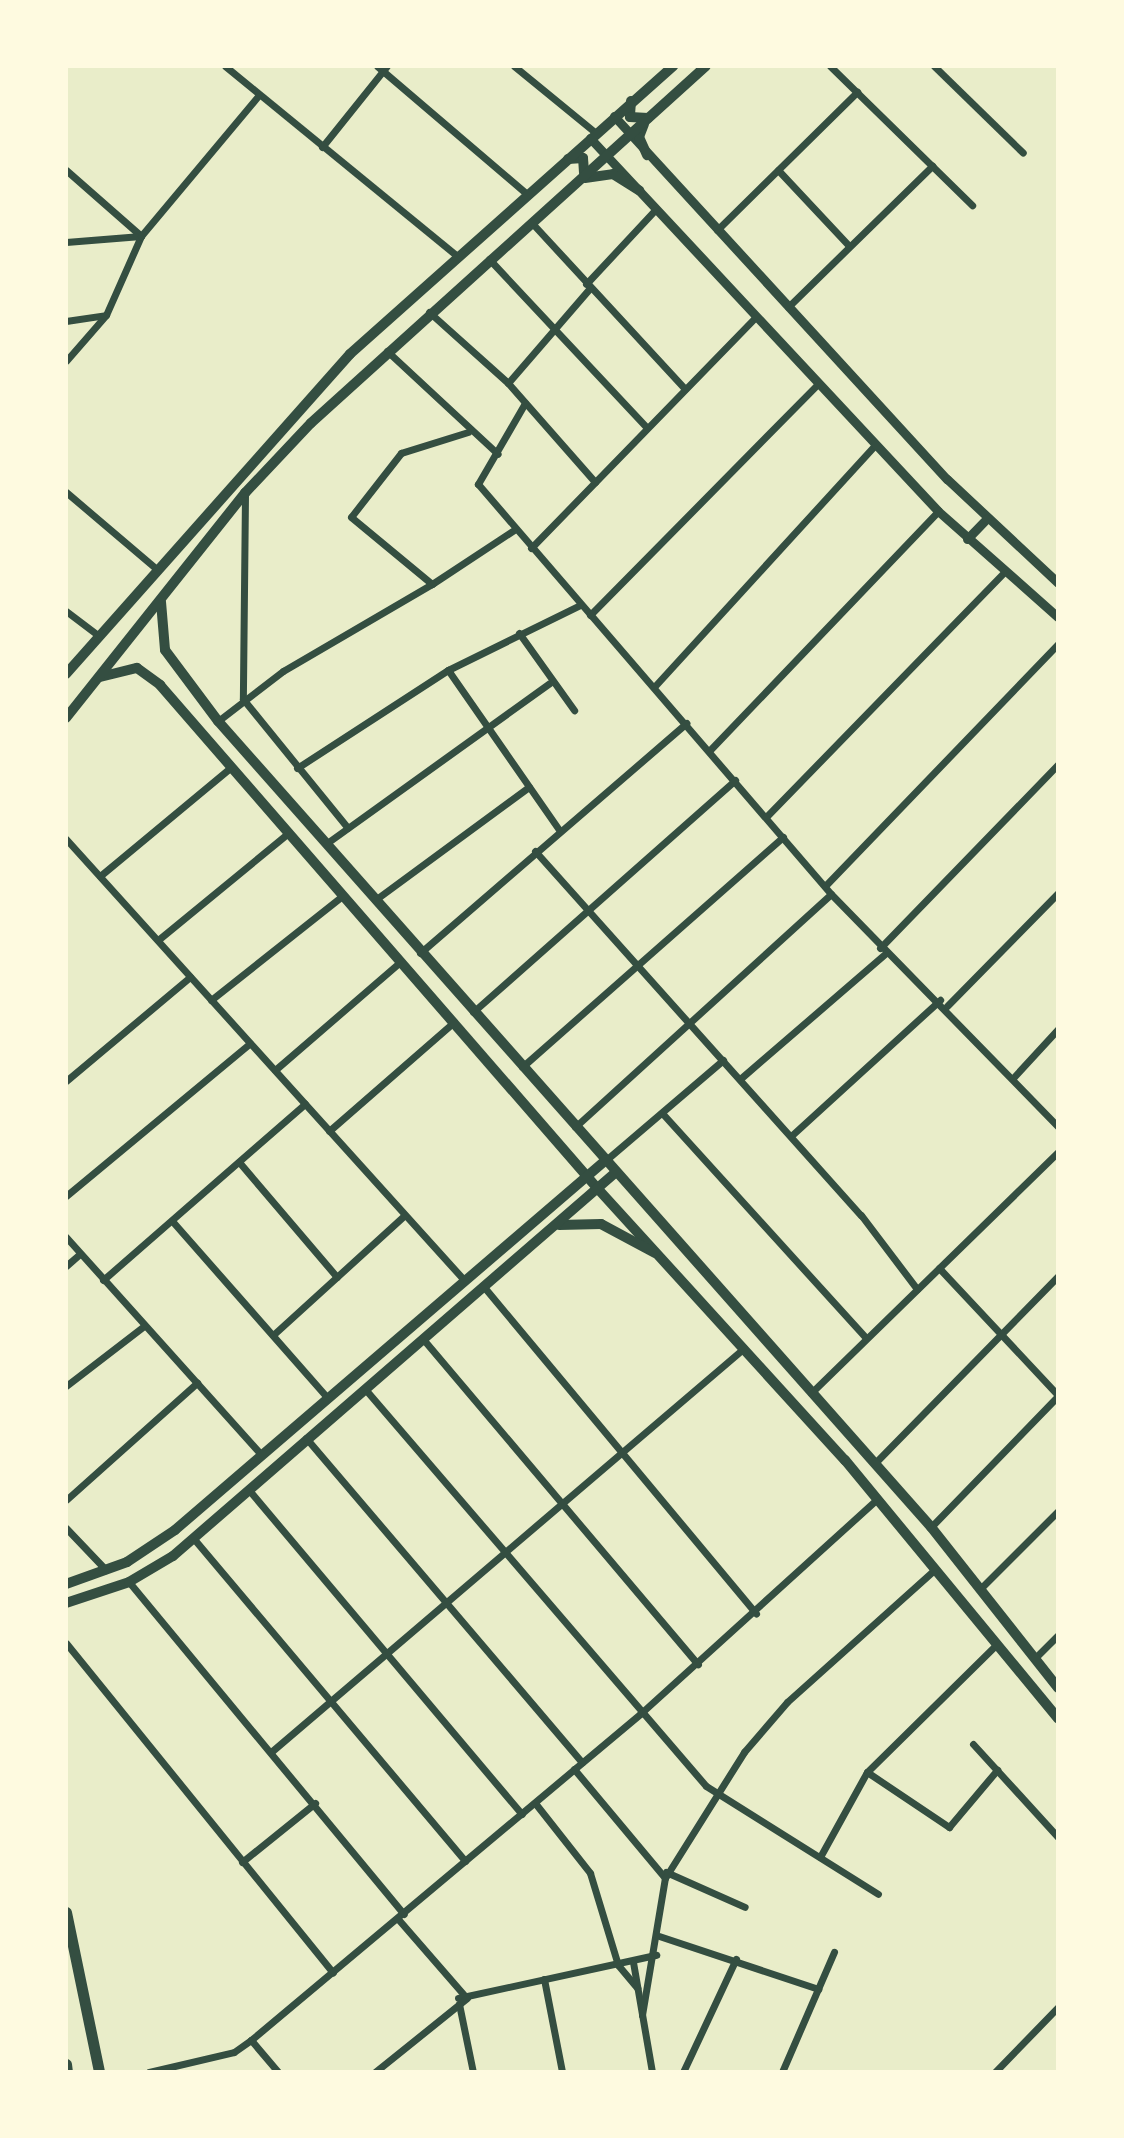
<!DOCTYPE html>
<style>
body{margin:0}
#map{position:relative;width:1124px;height:2138px;overflow:hidden;background:#e9edc9;font-family:"Sofia Sans Condensed",sans-serif}
div>[style]{position:absolute}
.minor>*{height:7px;margin:-3.5px;padding:0 3.5px;transform-origin:3.5px;border-radius:3.5px;background:#344e41}
.tertiary>*{height:9px;margin:-4.5px;padding:0 4.5px;transform-origin:4.5px;border-radius:4.5px;background:#344e41}
.secondary>*{height:10px;margin:-5px;padding:0 5px;transform-origin:5px;border-radius:5px;background:#344e41}
.primary>*{height:11px;margin:-5.5px;padding:0 5.5px;transform-origin:5.5px;border-radius:5.5px;background:#344e41}
span{translate:-50% -50%;white-space:nowrap;text-align:center;line-height:1.15;-webkit-text-stroke:6px #fefae0;paint-order:stroke}
.frame{position:absolute;inset:0;border:68px solid #fefae0;pointer-events:none}
</style>
<div id="map">
<div class="minor">
<div style="left:225px;top:66px;width:300px;rotate:39.3deg"></div>
<div style="left:377px;top:66px;width:199px;rotate:40.5deg"></div>
<div style="left:514px;top:66px;width:106px;rotate:39.3deg"></div>
<div style="left:830px;top:66px;width:199px;rotate:44.4deg"></div>
<div style="left:934px;top:66px;width:124px;rotate:44.3deg"></div>
<div style="left:322px;top:147px;width:104px;rotate:-51.3deg"></div>
<div style="left:66px;top:170px;width:100px;rotate:41.3deg"></div>
<div style="left:141px;top:236px;width:86px;rotate:113.9deg"></div>
<div style="left:106px;top:315px;width:61px;rotate:131deg"></div>
<div style="left:778px;top:170px;width:104px;rotate:46.9deg"></div>
<div style="left:531px;top:222px;width:227px;rotate:47.3deg"></div>
<div style="left:717px;top:230px;width:197px;rotate:-44.6deg"></div>
<div style="left:66px;top:242px;width:75px;rotate:-4.6deg"></div>
<div style="left:141px;top:236px;width:182px;rotate:-50.1deg"></div>
<div style="left:489px;top:259px;width:231px;rotate:46.9deg"></div>
<div style="left:586px;top:284px;width:103px;rotate:-47deg"></div>
<div style="left:788px;top:307px;width:202px;rotate:-44.4deg"></div>
<div style="left:429px;top:312px;width:106px;rotate:41.9deg"></div>
<div style="left:508px;top:383px;width:132px;rotate:48.7deg"></div>
<div style="left:66px;top:321px;width:40px;rotate:-8.5deg"></div>
<div style="left:387px;top:351px;width:151px;rotate:42.9deg"></div>
<div style="left:508px;top:383px;width:125px;rotate:-49.2deg"></div>
<div style="left:525px;top:403px;width:94px;rotate:120.1deg"></div>
<div style="left:478px;top:484px;width:541px;rotate:49.27deg"></div>
<div style="left:831px;top:894px;width:325px;rotate:45.7deg"></div>
<div style="left:468px;top:432px;width:70px;rotate:162.6deg"></div>
<div style="left:401px;top:453px;width:81px;rotate:128deg"></div>
<div style="left:351px;top:517px;width:105px;rotate:39.6deg"></div>
<div style="left:432px;top:584px;width:98px;rotate:-33.4deg"></div>
<div style="left:66px;top:492px;width:116px;rotate:40.4deg"></div>
<div style="left:245px;top:495px;width:204px;rotate:90.6deg"></div>
<div style="left:243px;top:699px;width:166px;rotate:50.9deg"></div>
<div style="left:531px;top:548px;width:321px;rotate:-45.8deg"></div>
<div style="left:66px;top:611px;width:41px;rotate:37.1deg"></div>
<div style="left:590px;top:615px;width:325px;rotate:-45.4deg"></div>
<div style="left:519px;top:633px;width:95px;rotate:54.5deg"></div>
<div style="left:448px;top:670px;width:195px;rotate:55.2deg"></div>
<div style="left:654px;top:687px;width:328px;rotate:-47.6deg"></div>
<div style="left:218px;top:721px;width:82px;rotate:-37.6deg"></div>
<div style="left:283px;top:671px;width:173px;rotate:-30.3deg"></div>
<div style="left:709px;top:751px;width:332px;rotate:-46.3deg"></div>
<div style="left:297px;top:768px;width:180px;rotate:-33deg"></div>
<div style="left:448px;top:670px;width:147px;rotate:-26.2deg"></div>
<div style="left:766px;top:817px;width:342px;rotate:-45.8deg"></div>
<div style="left:66px;top:839px;width:594px;rotate:47.93deg"></div>
<div style="left:327px;top:843px;width:274px;rotate:-35.7deg"></div>
<div style="left:535px;top:851px;width:489px;rotate:48.2deg"></div>
<div style="left:861px;top:1215px;width:93px;rotate:52.9deg"></div>
<div style="left:100px;top:876px;width:169px;rotate:-39.7deg"></div>
<div style="left:825px;top:886px;width:336px;rotate:-46.1deg"></div>
<div style="left:375px;top:900px;width:191px;rotate:-36.3deg"></div>
<div style="left:158px;top:940px;width:167px;rotate:-39.4deg"></div>
<div style="left:880px;top:948px;width:256px;rotate:-45.9deg"></div>
<div style="left:420px;top:953px;width:352px;rotate:-40.8deg"></div>
<div style="left:211px;top:1000px;width:167px;rotate:-38.4deg"></div>
<div style="left:947px;top:1006px;width:158px;rotate:-45.5deg"></div>
<div style="left:473px;top:1012px;width:350px;rotate:-41.5deg"></div>
<div style="left:522px;top:1067px;width:348px;rotate:-41.4deg"></div>
<div style="left:275px;top:1070px;width:165px;rotate:-40.8deg"></div>
<div style="left:1013px;top:1078px;width:67px;rotate:-47.4deg"></div>
<div style="left:740px;top:1079px;width:193px;rotate:-40.8deg"></div>
<div style="left:66px;top:1081px;width:162px;rotate:-40deg"></div>
<div style="left:662px;top:1113px;width:304px;rotate:47.8deg"></div>
<div style="left:575px;top:1127px;width:346px;rotate:-42.3deg"></div>
<div style="left:329px;top:1131px;width:166px;rotate:-41.1deg"></div>
<div style="left:791px;top:1136px;width:202px;rotate:-42.4deg"></div>
<div style="left:606px;top:1160px;width:154px;rotate:-40.5deg"></div>
<div style="left:239px;top:1162px;width:151px;rotate:49.6deg"></div>
<div style="left:66px;top:1196px;width:239px;rotate:-39.7deg"></div>
<div style="left:173px;top:1222px;width:232px;rotate:48.7deg"></div>
<div style="left:66px;top:1237px;width:290px;rotate:48.1deg"></div>
<div style="left:66px;top:1266px;width:18px;rotate:-41deg"></div>
<div style="left:939px;top:1268px;width:174px;rotate:46.9deg"></div>
<div style="left:103px;top:1280px;width:268px;rotate:-41.1deg"></div>
<div style="left:484px;top:1287px;width:425px;rotate:50.2deg"></div>
<div style="left:273px;top:1335px;width:178px;rotate:-42.3deg"></div>
<div style="left:423px;top:1339px;width:426px;rotate:49.8deg"></div>
<div style="left:66px;top:1386px;width:98px;rotate:-37.6deg"></div>
<div style="left:365px;top:1389px;width:523px;rotate:49.34deg"></div>
<div style="left:706px;top:1786px;width:203px;rotate:32.1deg"></div>
<div style="left:811px;top:1393px;width:345px;rotate:-44.3deg"></div>
<div style="left:306px;top:1438px;width:426px;rotate:49.6deg"></div>
<div style="left:875px;top:1463px;width:262px;rotate:-45.6deg"></div>
<div style="left:248px;top:1489px;width:425px;rotate:49.9deg"></div>
<div style="left:66px;top:1500px;width:176px;rotate:-41.8deg"></div>
<div style="left:931px;top:1527px;width:182px;rotate:-45.9deg"></div>
<div style="left:66px;top:1528px;width:58px;rotate:46.4deg"></div>
<div style="left:194px;top:1539px;width:421px;rotate:49.9deg"></div>
<div style="left:129px;top:1582px;width:431px;rotate:50.4deg"></div>
<div style="left:980px;top:1589px;width:110px;rotate:-45deg"></div>
<div style="left:66px;top:1643px;width:424px;rotate:51deg"></div>
<div style="left:1034px;top:1659px;width:34px;rotate:-45deg"></div>
<div style="left:973px;top:1744px;width:126px;rotate:47.6deg"></div>
<div style="left:271px;top:1752px;width:622px;rotate:-40.5deg"></div>
<div style="left:574px;top:1769px;width:142px;rotate:50.1deg"></div>
<div style="left:867px;top:1772px;width:99px;rotate:33.9deg"></div>
<div style="left:949px;top:1827px;width:75px;rotate:-49.9deg"></div>
<div style="left:535px;top:1803px;width:89px;rotate:51.8deg"></div>
<div style="left:590px;top:1873px;width:96px;rotate:73.1deg"></div>
<div style="left:618px;top:1965px;width:30px;rotate:50deg"></div>
<div style="left:820px;top:1857px;width:97px;rotate:-61.1deg"></div>
<div style="left:867px;top:1772px;width:181px;rotate:-44.6deg"></div>
<div style="left:242px;top:1862px;width:94px;rotate:-38.9deg"></div>
<div style="left:666px;top:1872px;width:86px;rotate:23.9deg"></div>
<div style="left:398px;top:1919px;width:102px;rotate:49deg"></div>
<div style="left:659px;top:1936px;width:168px;rotate:18.4deg"></div>
<div style="left:633px;top:1962px;width:112px;rotate:80.2deg"></div>
<div style="left:544px;top:1979px;width:95px;rotate:79deg"></div>
<div style="left:458px;top:1998px;width:203px;rotate:-12.3deg"></div>
<div style="left:459px;top:2004px;width:69px;rotate:78.4deg"></div>
<div style="left:642px;top:2015px;width:139px;rotate:-80.5deg"></div>
<div style="left:665px;top:1878px;width:149px;rotate:-57.9deg"></div>
<div style="left:744px;top:1752px;width:66px;rotate:-49.3deg"></div>
<div style="left:787px;top:1702px;width:199px;rotate:-41.9deg"></div>
<div style="left:251px;top:2040px;width:42px;rotate:49.8deg"></div>
<div style="left:149px;top:2072px;width:87px;rotate:-13.2deg"></div>
<div style="left:234px;top:2052px;width:21px;rotate:-35deg"></div>
<div style="left:251px;top:2040px;width:508px;rotate:-39.96deg"></div>
<div style="left:640px;top:1714px;width:321px;rotate:-42.2deg"></div>
<div style="left:375px;top:2072px;width:118px;rotate:-38.8deg"></div>
<div style="left:683px;top:2072px;width:125px;rotate:-64.9deg"></div>
<div style="left:782px;top:2072px;width:131px;rotate:-66.6deg"></div>
<div style="left:995px;top:2072px;width:91px;rotate:-45.9deg"></div>
</div>
<div class="tertiary">
<div style="left:614px;top:116px;width:493px;rotate:47.5deg"></div>
<div style="left:947px;top:479px;width:152px;rotate:43.1deg"></div>
<div style="left:590px;top:138px;width:510px;rotate:46.99deg"></div>
<div style="left:938px;top:511px;width:160px;rotate:41.5deg"></div>
<div style="left:967px;top:539px;width:28px;rotate:-46deg"></div>
</div>
<div class="secondary">
<div style="left:631px;top:101px;width:16px;rotate:94deg"></div>
<div style="left:630px;top:117px;width:18px;rotate:3deg"></div>
<div style="left:644px;top:124px;width:14px;rotate:111deg"></div>
<div style="left:639px;top:137px;width:20px;rotate:66deg"></div>
<div style="left:568px;top:159px;width:15px;rotate:-4deg"></div>
<div style="left:583px;top:158px;width:16px;rotate:86deg"></div>
<div style="left:585px;top:178px;width:28px;rotate:-8deg"></div>
<div style="left:613px;top:174px;width:31px;rotate:32deg"></div>
<div style="left:161px;top:602px;width:48px;rotate:85.2deg"></div>
<div style="left:165px;top:650px;width:89px;rotate:53.3deg"></div>
<div style="left:218px;top:721px;width:1076px;rotate:48.5deg"></div>
<div style="left:931px;top:1527px;width:205px;rotate:51.7deg"></div>
<div style="left:66px;top:674px;width:428px;rotate:-48.4deg"></div>
<div style="left:350px;top:354px;width:433px;rotate:-41.7deg"></div>
<div style="left:100px;top:677px;width:38px;rotate:-14deg"></div>
<div style="left:137px;top:668px;width:29px;rotate:36deg"></div>
<div style="left:160px;top:685px;width:668px;rotate:49.01deg"></div>
<div style="left:598px;top:1189px;width:367px;rotate:47.7deg"></div>
<div style="left:845px;top:1460px;width:335px;rotate:50.5deg"></div>
<div style="left:66px;top:718px;width:288px;rotate:-51.5deg"></div>
<div style="left:245px;top:493px;width:96px;rotate:-46.7deg"></div>
<div style="left:311px;top:423px;width:532px;rotate:-42.11deg"></div>
<div style="left:559px;top:1225px;width:42px;rotate:-1.4deg"></div>
<div style="left:601px;top:1224px;width:61px;rotate:28.2deg"></div>
<div style="left:66px;top:1584px;width:65px;rotate:-19.8deg"></div>
<div style="left:127px;top:1562px;width:58px;rotate:-33.7deg"></div>
<div style="left:175px;top:1530px;width:568px;rotate:-40.65deg"></div>
<div style="left:66px;top:1603px;width:66px;rotate:-18.4deg"></div>
<div style="left:129px;top:1582px;width:51px;rotate:-30.6deg"></div>
<div style="left:173px;top:1556px;width:586px;rotate:-40.92deg"></div>
</div>
<div class="primary">
<div style="left:66px;top:1912px;width:163px;rotate:78.3deg"></div>
<div style="left:66px;top:2064px;width:8px;rotate:83deg"></div>
</div>
<div class="frame"></div>
</div>
